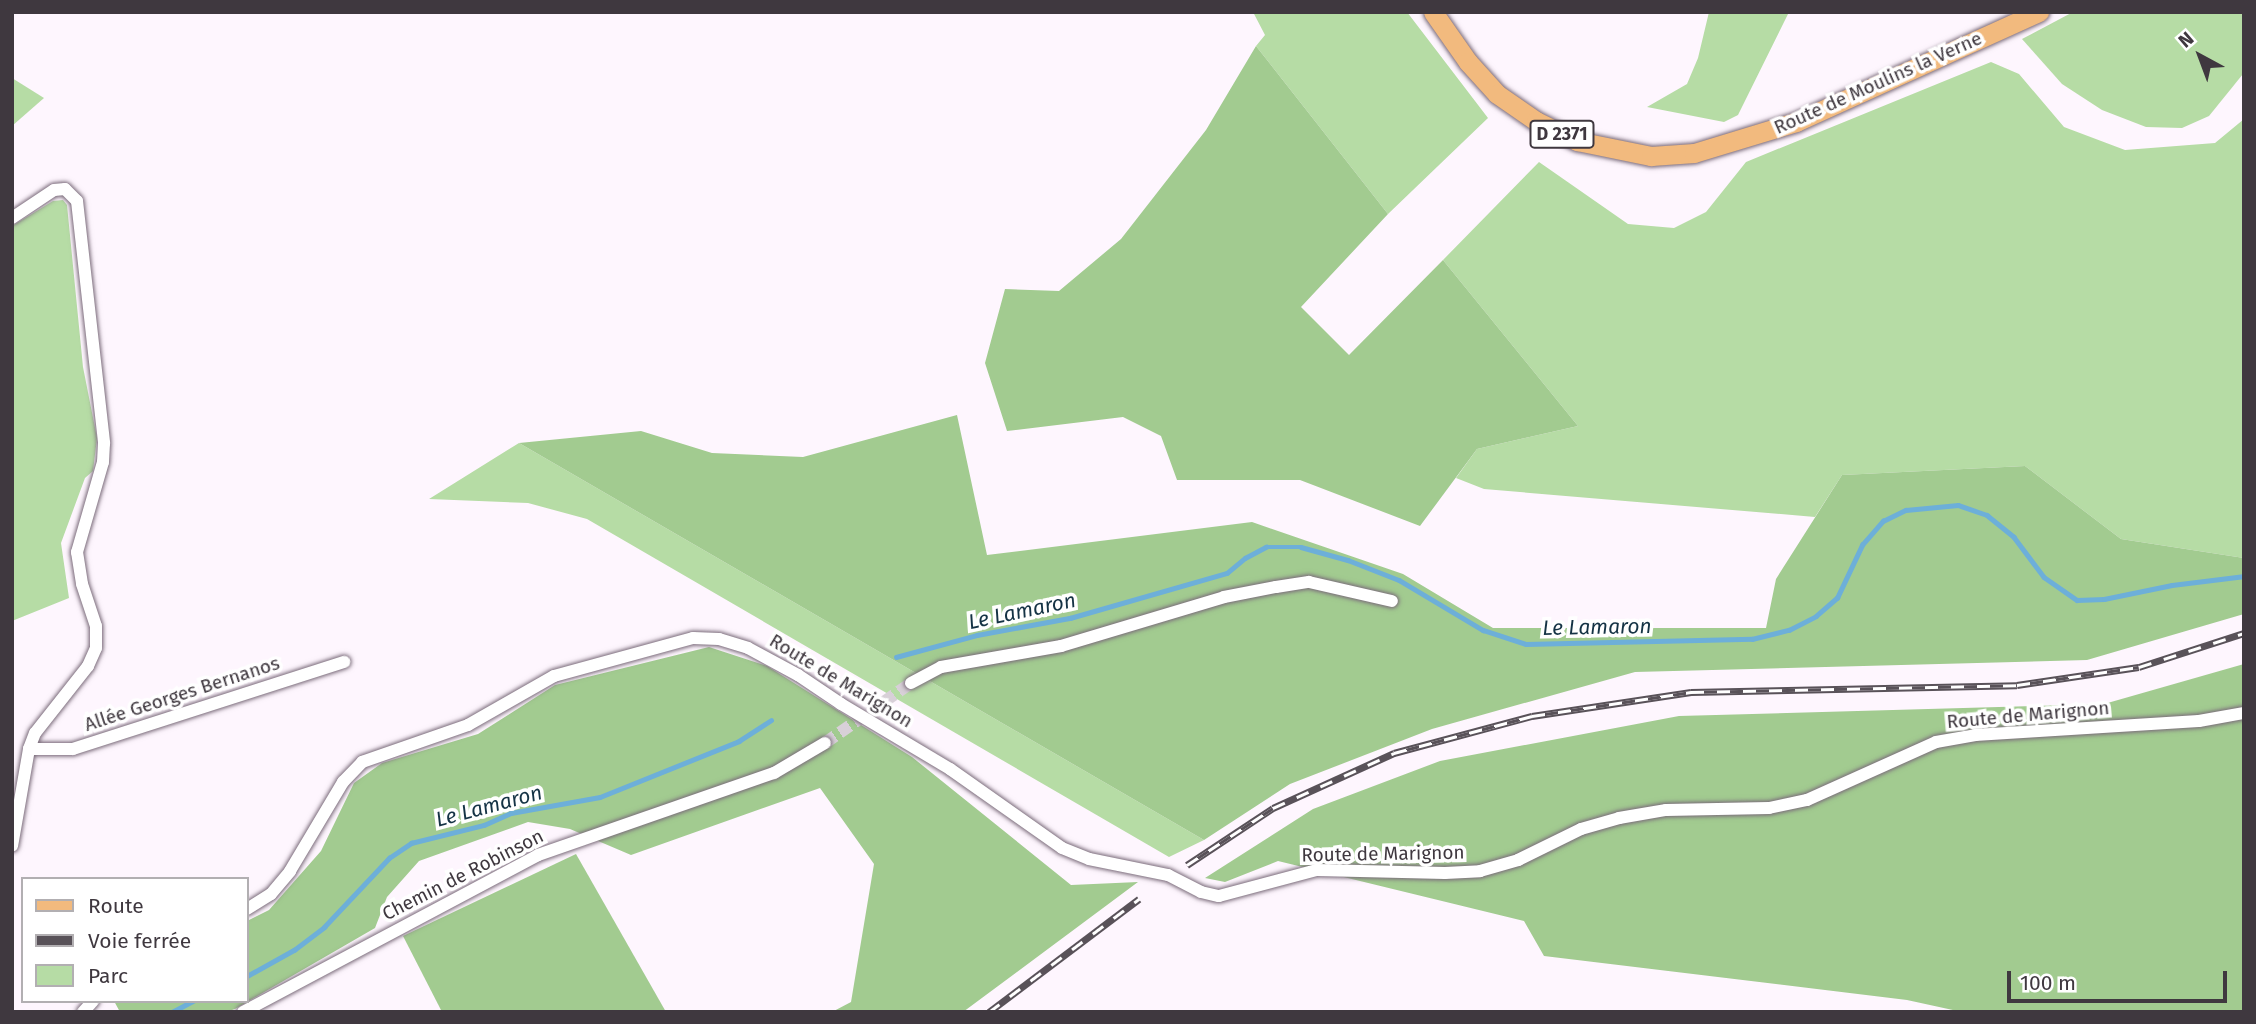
<!DOCTYPE html>
<meta charset="utf-8">
<style>
body{margin:0}
#map{position:relative;width:2256px;height:1024px;overflow:hidden;background:#fef6fe;font-family:"Fira Sans",sans-serif}
div>[style]{position:absolute}
.green>*{inset:0;background:#b6dca5}
.forest>*{inset:0;background:#a2cb90}
.stream>*{height:4.5px;margin:-2.25px;padding:0 2.25px;transform-origin:2.25px;border-radius:2.25px;background:#6dafd9}
.minor-tunnel>*{height:12px;margin-top:-6px;transform-origin:0;background:repeating-linear-gradient(90deg,#d8d0d8 0 12px,transparent 0 18px)}
.roads{filter:drop-shadow(0 0 2px #7b6c7b) drop-shadow(0 0 2px #7b6c7b)}
.minor>*{height:12px;margin:-6px;padding:0 6px;transform-origin:6px;border-radius:6px;background:#fff}
.primary>*{height:19px;margin:-9.5px;padding:0 9.5px;transform-origin:9.5px;border-radius:9.5px;background:#f2ba7e}
.rail>*{height:7px;margin-top:-3.5px;transform-origin:0;background:repeating-linear-gradient(90deg,#fff 0 13px,#595259 0 26px);box-sizing:border-box;border-block:2px solid #595259}
span{translate:-50% -50%;white-space:nowrap;text-align:center;line-height:1.15;-webkit-text-stroke:7px #fff;paint-order:stroke}
.shield-label span{padding:2px 5px;background:#fff;border:2px solid;border-radius:5px;-webkit-text-stroke-width:0}
.shield-label{font-size:18px;color:#3f383f;font-weight:700}
.street-label{font-size:19px;color:#3f383f}
.water-label{font-size:21px;color:#153345;font-style:italic}
.frame{position:absolute;inset:0;border:14px solid #3f383f;pointer-events:none}
.legend{position:absolute;left:21px;top:877px;width:228px;height:126px;box-sizing:border-box;background:#fff;border:2px solid #b2afb2;margin:0;padding:9px 12px;list-style:none;font-size:21px;color:#3f383f}
.legend li{display:flex;align-items:center;gap:14px;height:35px}
.legend b{width:35px;border:2px solid #b2afb2}
.north{position:absolute;left:2165px;top:21px;width:70px;height:70px;-webkit-text-stroke:5px #fff;paint-order:stroke;rotate:319deg;font-size:19px;font-weight:700;line-height:28px;text-align:center;color:#3f383f}
.north::after{content:'';display:block;margin:auto;width:24px;height:32px;background:#3f383f;clip-path:polygon(50% 0,100% 100%,50% 72%,0 100%)}
.scale{position:absolute;left:2007px;top:971px;width:220px;height:32px;box-sizing:border-box;border:4px solid #3f383f;border-top:0;padding-left:9px;font-size:21px;line-height:24px;white-space:nowrap;color:#3f383f;-webkit-text-stroke:5px #fff;paint-order:stroke}
</style>
<div id="map">
<div class="green">
<div style="clip-path:polygon(1253px 12px,1407px 12px,1488px 118px,1388px 214px,1256px 46px,1265px 35px)"></div>
<div style="clip-path:polygon(1709px 12px,1789px 12px,1738px 115px,1724px 122px,1647px 107px,1687px 84px,1698px 58px)"></div>
<div style="clip-path:polygon(2073px 12px,2244px 12px,2243px 74px,2209px 116px,2182px 128px,2146px 127px,2102px 110px,2062px 84px,2022px 39px)"></div>
<div style="clip-path:polygon(1991px 62px,2019px 74px,2064px 127px,2125px 150px,2215px 143px,2244px 119px,2244px 558px,2121px 539px,2025px 466px,1842px 475px,1815px 517px,1484px 489px,1456px 478px,1477px 449px,1578px 426px,1443px 260px,1539px 162px,1628px 224px,1674px 228px,1706px 212px,1746px 162px)"></div>
<div style="clip-path:polygon(12px 78px,44px 98px,12px 126px)"></div>
<div style="clip-path:polygon(63px 200px,67px 205px,83px 367px,97px 438px,93px 471px,85px 478px,61px 543px,69px 598px,12px 621px,12px 226px,53px 201px)"></div>
<div style="clip-path:polygon(519px 443px,1204px 840px,1169px 857px,587px 519px,528px 503px,429px 499px)"></div>
</div>
<div class="forest">
<div style="clip-path:polygon(1256px 46px,1388px 214px,1301px 307px,1349px 355px,1443px 260px,1578px 426px,1477px 449px,1420px 526px,1300px 480px,1177px 480px,1161px 436px,1123px 417px,1007px 431px,985px 363px,1005px 289px,1059px 291px,1121px 239px,1206px 130px)"></div>
<div style="clip-path:polygon(957px 415px,987px 555px,1252px 522px,1403px 574px,1493px 628px,1766px 628px,1776px 579px,1842px 475px,2025px 466px,2121px 539px,2244px 558px,2244px 614px,2087px 660px,1635px 672px,1432px 729px,1290px 784px,1204px 840px,519px 443px,641px 431px,712px 453px,803px 457px)"></div>
<div style="clip-path:polygon(709px 647px,767px 666px,912px 757px,1071px 885px,1138px 882px,963px 1012px,832px 1012px,851px 1002px,874px 864px,820px 788px,631px 855px,570px 829px,528px 822px,419px 861px,387px 897px,375px 928px,235px 1009px,226px 1012px,120px 1012px,114px 1001px,247px 1001px,247px 921px,269px 910px,321px 851px,354px 783px,382px 763px,478px 734px,555px 685px)"></div>
<div style="clip-path:polygon(2244px 664px,2244px 1012px,1962px 1012px,1907px 1000px,1544px 956px,1524px 921px,1278px 861px,1225px 882px,1205px 878px,1313px 809px,1440px 761px,1679px 716px,2104px 704px)"></div>
<div style="clip-path:polygon(576px 854px,666px 1012px,442px 1012px,403px 936px)"></div>
</div>
<div class="stream">
<div style="left:896px;top:657px;width:84px;rotate:-15.2deg"></div>
<div style="left:977px;top:635px;width:95px;rotate:-10.4deg"></div>
<div style="left:1070px;top:618px;width:163px;rotate:-16deg"></div>
<div style="left:1227px;top:573px;width:23px;rotate:-40deg"></div>
<div style="left:1245px;top:558px;width:24px;rotate:-28deg"></div>
<div style="left:1266px;top:547px;width:35px"></div>
<div style="left:1301px;top:547px;width:49px;rotate:15.5deg"></div>
<div style="left:1348px;top:560px;width:55px;rotate:21.4deg"></div>
<div style="left:1399px;top:580px;width:98px;rotate:30.8deg"></div>
<div style="left:1483px;top:630px;width:45px;rotate:18deg"></div>
<div style="left:1526px;top:644px;width:226px;rotate:-1.3deg"></div>
<div style="left:1752px;top:639px;width:38px;rotate:-14deg"></div>
<div style="left:1789px;top:630px;width:30px;rotate:-27deg"></div>
<div style="left:1816px;top:616px;width:28px;rotate:-41deg"></div>
<div style="left:1837px;top:598px;width:59px;rotate:-64.7deg"></div>
<div style="left:1862px;top:545px;width:32px;rotate:-49deg"></div>
<div style="left:1883px;top:521px;width:25px;rotate:-26deg"></div>
<div style="left:1906px;top:510px;width:52px;rotate:-5.5deg"></div>
<div style="left:1958px;top:505px;width:31px;rotate:19deg"></div>
<div style="left:1987px;top:515px;width:35px;rotate:39deg"></div>
<div style="left:2014px;top:537px;width:50px;rotate:53.1deg"></div>
<div style="left:2044px;top:577px;width:40px;rotate:34.9deg"></div>
<div style="left:2077px;top:600px;width:27px;rotate:-2deg"></div>
<div style="left:2104px;top:599px;width:69px;rotate:-11.6deg"></div>
<div style="left:2172px;top:585px;width:73px;rotate:-7.1deg"></div>
<div style="left:247px;top:976px;width:54px;rotate:-29deg"></div>
<div style="left:294px;top:950px;width:38px;rotate:-37deg"></div>
<div style="left:324px;top:927px;width:95px;rotate:-46.7deg"></div>
<div style="left:389px;top:858px;width:27px;rotate:-34deg"></div>
<div style="left:411px;top:843px;width:75px;rotate:-13.9deg"></div>
<div style="left:484px;top:825px;width:30px;rotate:-24deg"></div>
<div style="left:511px;top:813px;width:90px;rotate:-10.2deg"></div>
<div style="left:600px;top:797px;width:150px;rotate:-21.9deg"></div>
<div style="left:739px;top:741px;width:38px;rotate:-33deg"></div>
<div style="left:172px;top:1012px;width:24px;rotate:-28deg"></div>
</div>
<div class="minor-tunnel">
<div style="left:825px;top:743px;width:105px;rotate:-34.9deg"></div>
</div>
<div class="roads">
<div class="minor">
<div style="left:12px;top:218px;width:50px;rotate:-33.7deg"></div>
<div style="left:54px;top:190px;width:11px;rotate:-5deg"></div>
<div style="left:65px;top:189px;width:17px;rotate:45deg"></div>
<div style="left:77px;top:201px;width:244px;rotate:83.6deg"></div>
<div style="left:104px;top:443px;width:19px;rotate:93deg"></div>
<div style="left:103px;top:462px;width:94px;rotate:106.1deg"></div>
<div style="left:77px;top:552px;width:32px;rotate:81deg"></div>
<div style="left:82px;top:584px;width:44px;rotate:71.6deg"></div>
<div style="left:96px;top:626px;width:22px;rotate:90deg"></div>
<div style="left:96px;top:648px;width:20px;rotate:114deg"></div>
<div style="left:88px;top:666px;width:85px;rotate:128.3deg"></div>
<div style="left:35px;top:733px;width:17px;rotate:111deg"></div>
<div style="left:29px;top:749px;width:98px;rotate:99.9deg"></div>
<div style="left:911px;top:683px;width:34px;rotate:-28deg"></div>
<div style="left:941px;top:667px;width:122px;rotate:-9.9deg"></div>
<div style="left:1061px;top:646px;width:170px;rotate:-16.7deg"></div>
<div style="left:1224px;top:597px;width:53px;rotate:-10.9deg"></div>
<div style="left:1276px;top:587px;width:33px;rotate:-9deg"></div>
<div style="left:1309px;top:582px;width:85px;rotate:12.9deg"></div>
<div style="left:29px;top:749px;width:44px"></div>
<div style="left:73px;top:749px;width:285px;rotate:-17.8deg"></div>
<div style="left:247px;top:909px;width:28px;rotate:-32deg"></div>
<div style="left:271px;top:894px;width:30px;rotate:-50deg"></div>
<div style="left:290px;top:871px;width:104px;rotate:-59.2deg"></div>
<div style="left:343px;top:782px;width:28px;rotate:-46deg"></div>
<div style="left:362px;top:762px;width:112px;rotate:-19.2deg"></div>
<div style="left:468px;top:725px;width:99px;rotate:-29.7deg"></div>
<div style="left:554px;top:676px;width:144px;rotate:-15.3deg"></div>
<div style="left:693px;top:638px;width:26px;rotate:2deg"></div>
<div style="left:719px;top:639px;width:30px;rotate:17deg"></div>
<div style="left:748px;top:648px;width:57px;rotate:28.4deg"></div>
<div style="left:798px;top:675px;width:52px;rotate:34deg"></div>
<div style="left:841px;top:704px;width:127px;rotate:30.8deg"></div>
<div style="left:950px;top:769px;width:137px;rotate:35.2deg"></div>
<div style="left:1062px;top:848px;width:29px;rotate:22deg"></div>
<div style="left:1089px;top:859px;width:81px;rotate:11.4deg"></div>
<div style="left:1168px;top:875px;width:37px;rotate:27deg"></div>
<div style="left:1201px;top:892px;width:18px;rotate:13deg"></div>
<div style="left:1219px;top:896px;width:101px;rotate:-14.9deg"></div>
<div style="left:1317px;top:870px;width:128px;rotate:1.3deg"></div>
<div style="left:1445px;top:873px;width:35px;rotate:-3deg"></div>
<div style="left:1480px;top:871px;width:40px;rotate:-16deg"></div>
<div style="left:1518px;top:860px;width:70px;rotate:-26.2deg"></div>
<div style="left:1581px;top:829px;width:40px;rotate:-16deg"></div>
<div style="left:1619px;top:818px;width:48px;rotate:-9.7deg"></div>
<div style="left:1666px;top:810px;width:103px;rotate:-1.1deg"></div>
<div style="left:1769px;top:808px;width:39px;rotate:-12deg"></div>
<div style="left:1807px;top:800px;width:141px;rotate:-24.2deg"></div>
<div style="left:1936px;top:742px;width:40px;rotate:-10deg"></div>
<div style="left:1975px;top:735px;width:224px;rotate:-3.6deg"></div>
<div style="left:2199px;top:721px;width:46px;rotate:-10.1deg"></div>
<div style="left:83px;top:1012px;width:15px;rotate:-48deg"></div>
<div style="left:243px;top:1012px;width:334px;rotate:-28deg"></div>
<div style="left:538px;top:855px;width:250px;rotate:-19.2deg"></div>
<div style="left:774px;top:773px;width:59px;rotate:-30.5deg"></div>
</div>
<div class="primary">
<div style="left:1433px;top:12px;width:61px;rotate:55deg"></div>
<div style="left:1468px;top:62px;width:43px;rotate:47.8deg"></div>
<div style="left:1497px;top:94px;width:47px;rotate:34.7deg"></div>
<div style="left:1536px;top:121px;width:46px;rotate:26deg"></div>
<div style="left:1577px;top:141px;width:76px;rotate:11.5deg"></div>
<div style="left:1651px;top:156px;width:43px;rotate:-4deg"></div>
<div style="left:1694px;top:153px;width:107px;rotate:-16.9deg"></div>
<div style="left:1796px;top:122px;width:267px;rotate:-24.4deg"></div>
</div>
</div>
<div class="rail">
<div style="left:1187px;top:865px;width:103px;rotate:-33.5deg"></div>
<div style="left:1273px;top:808px;width:133px;rotate:-24.4deg"></div>
<div style="left:1394px;top:753px;width:143px;rotate:-15deg"></div>
<div style="left:1532px;top:716px;width:161px;rotate:-8.6deg"></div>
<div style="left:1691px;top:692px;width:326px;rotate:-1.2deg"></div>
<div style="left:2017px;top:685px;width:123px;rotate:-8.4deg"></div>
<div style="left:2139px;top:667px;width:110px;rotate:-17.9deg"></div>
<div style="left:989px;top:1012px;width:188px;rotate:-37deg"></div>
</div>
<div class="shield-label">
<span style="left:1562px;top:134px">D 2371</span>
</div>
<div class="street-label">
<span style="left:1878px;top:83px;rotate:-24deg">Route de Moulins la Verne</span>
<span style="left:841px;top:681px;rotate:31deg">Route de Marignon</span>
<span style="left:182px;top:694px;rotate:-18deg">Allée Georges Bernanos</span>
<span style="left:2028px;top:715px;rotate:-5deg">Route de Marignon</span>
<span style="left:1383px;top:854px;rotate:-1deg">Route de Marignon</span>
<span style="left:463px;top:875px;rotate:-27deg">Chemin de Robinson</span>
</div>
<div class="water-label">
<span style="left:1022px;top:611px;rotate:-12deg">Le Lamaron</span>
<span style="left:1597px;top:627px;rotate:-1deg">Le Lamaron</span>
<span style="left:489px;top:806px;rotate:-15deg">Le Lamaron</span>
</div>
<div class="frame"></div>
<ul class="legend">
<li><b style="height:9px;background:#f2ba7e"></b>Route</li>
<li><b style="height:9px;background:#595259"></b>Voie ferrée</li>
<li><b style="height:19px;background:#b6dca5"></b>Parc</li>
</ul>
<div class="north">N</div>
<div class="scale">100 m</div>
</div>
